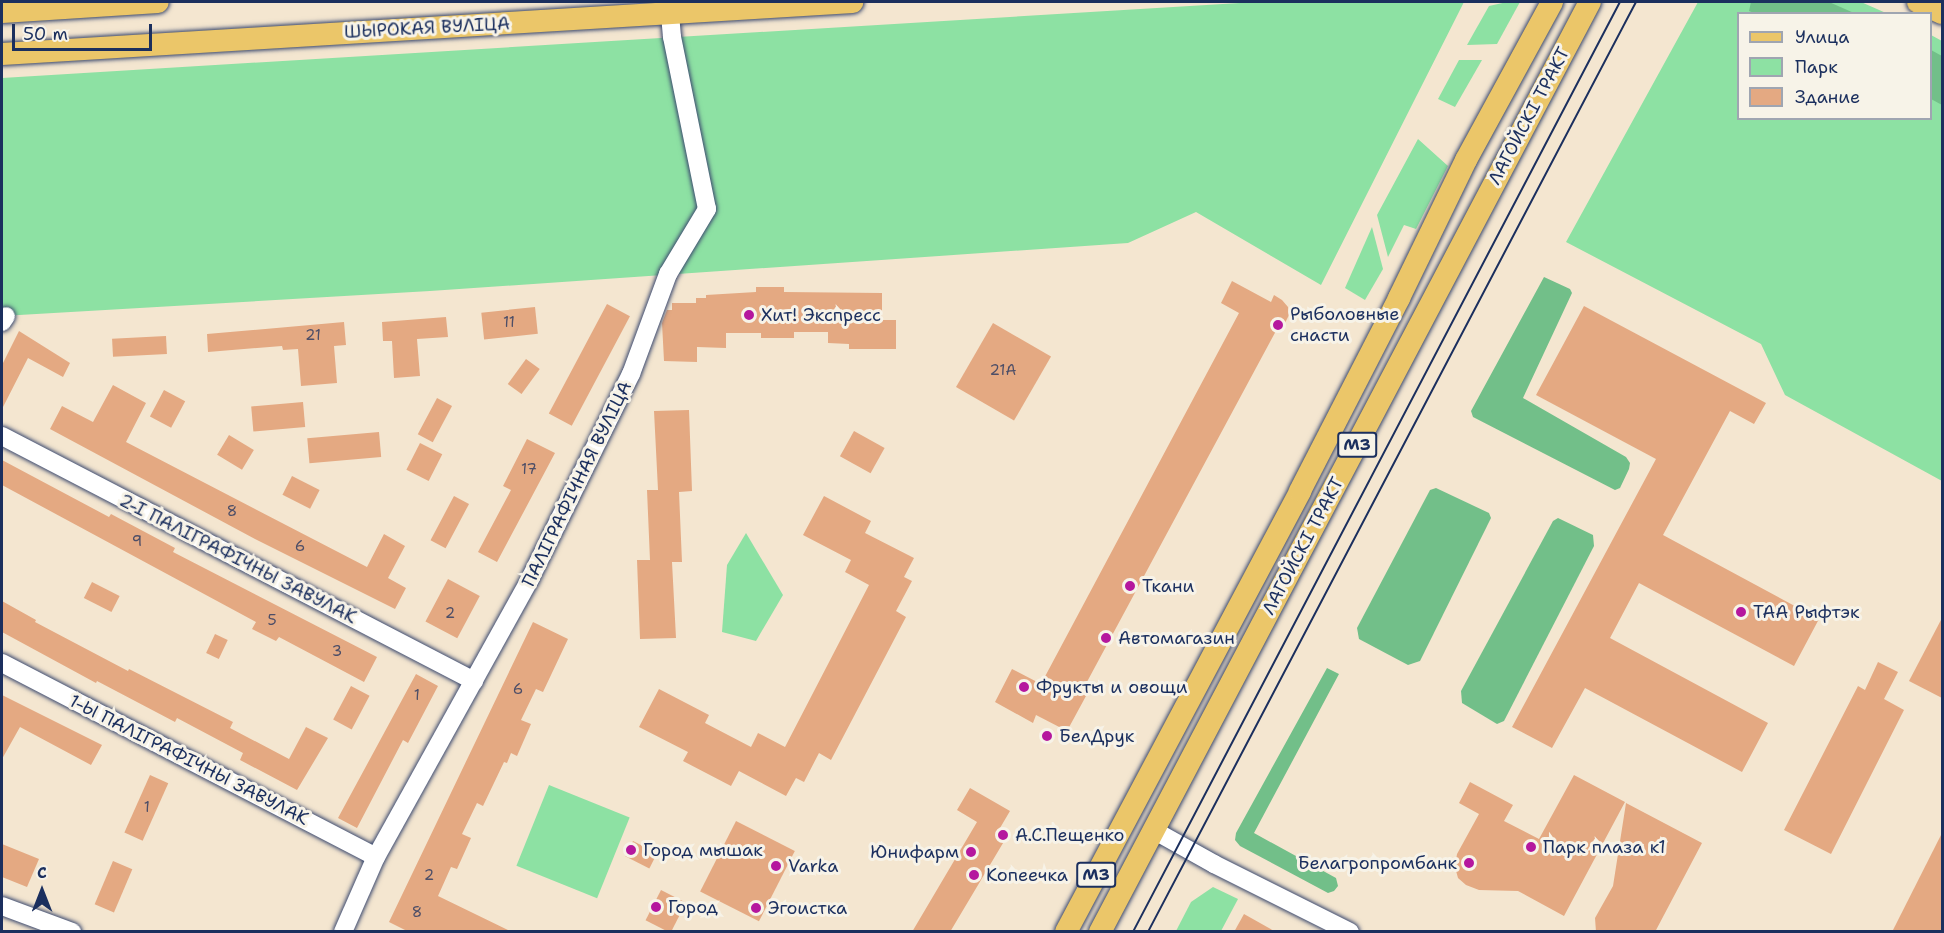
<!DOCTYPE html>
<meta charset="utf-8">
<style>
body{margin:0}
#map{position:relative;width:1944px;height:933px;overflow:hidden;background:#f4e6d0;font-family:"Shantell Sans",sans-serif}
div>[style]{position:absolute}
.green>*{inset:0;background:#8de1a3;transform-origin:0 0}
.forest>*{inset:0;background:#72bf89}
.building>*{inset:0;background:#e4a982;transform-origin:0 0}
.roads{filter:drop-shadow(0 0 2px #3c4a6f) drop-shadow(0 0 2px #3c4a6f)}
.minor>*{height:18px;margin:-9px;padding:0 9px;transform-origin:9px;border-radius:9px;background:#fff}
.major>*{height:22px;margin:-11px;padding:0 11px;transform-origin:11px;border-radius:11px;background:#ebc669}
.tram>*{height:1.5px;margin:-0.75px;padding:0 0.75px;transform-origin:0.75px;border-radius:0.75px;background:#1b2f5e}
.dots>*{width:16px;height:16px;translate:-50% -50%;box-sizing:border-box;border:3px solid #f7f3e8;border-radius:50%}
span{translate:-50% -50%;white-space:nowrap;text-align:center;line-height:1.15;-webkit-text-stroke:6px #f7f3e8;paint-order:stroke}
.number-label{font-size:15px;color:#4d4e67}
.number-label span{-webkit-text-stroke-width:0}
.shield-label span{padding:2px 4px;background:#f7f3e8;border:2px solid;border-radius:4px;-webkit-text-stroke-width:0}
.shield-label{font-size:16px;color:#1b2f5e;font-weight:700}
.street-label{font-size:18px;color:#1b2f5e}
.poi-label{font-size:18px;color:#1b2f5e}
.left{translate:0 -50%;text-align:left}
.right{translate:-100% -50%;text-align:right}
.frame{position:absolute;inset:0;border:3px solid #1b2f5e;pointer-events:none}
.legend{position:absolute;left:1737px;top:12px;width:195px;height:108px;box-sizing:border-box;background:#f7f3e8;border:2px solid #9fa5b1;margin:0;padding:8px 10px;list-style:none;font-size:18px;color:#1b2f5e}
.legend li{display:flex;align-items:center;gap:12px;height:30px}
.legend b{width:30px;border:2px solid #9fa5b1}
.north{position:absolute;left:12px;top:861px;width:60px;height:60px;-webkit-text-stroke:4px #f7f3e8;paint-order:stroke;rotate:0deg;font-size:16px;font-weight:700;line-height:24px;text-align:center;color:#1b2f5e}
.north::after{content:'';display:block;margin:auto;width:21px;height:27px;background:#1b2f5e;clip-path:polygon(50% 0,100% 100%,50% 72%,0 100%)}
.scale{position:absolute;left:12px;top:24px;width:140px;height:27px;box-sizing:border-box;border:3px solid #1b2f5e;border-top:0;padding-left:8px;font-size:18px;line-height:21px;white-space:nowrap;color:#1b2f5e;-webkit-text-stroke:4px #f7f3e8;paint-order:stroke}
</style>
<div id="map">
<div class="green">
<div style="clip-path:polygon(1256px 2px,1464px 2px,1321px 285px,1196px 212px,1128px 243px,430px 291px,2px 316px,2px 78px)"></div>
<div style="clip-path:polygon(1507px 2px,1520px 2px,1497px 44px,1467px 45px,1489px 6px)"></div>
<div style="clip-path:polygon(1698px 2px,1861px 2px,1886px 13px,1738px 14px,1738px 118px,1930px 118px,1931px 35px,1942px 41px,1942px 481px,1785px 395px,1761px 344px,1566px 242px)"></div>
<div style="clip-path:polygon(1459px 60px,1482px 60px,1455px 107px,1438px 99px)"></div>
<div style="clip-path:polygon(1418px 139px,1448px 166px,1416px 229px,1404px 225px,1388px 257px,1377px 215px)"></div>
<div style="clip-path:polygon(1372px 227px,1383px 269px,1365px 300px,1345px 288px)"></div>
<div style="clip-path:polygon(746px 533px,783px 595px,756px 641px,722px 632px,727px 565px)"></div>
<div style="left:549px;top:785px;width:87px;height:87px;rotate:22deg"></div>
<div style="clip-path:polygon(1213px 887px,1238px 899px,1221px 931px,1176px 931px,1191px 902px)"></div>
</div>
<div class="forest">
<div style="clip-path:polygon(1751px 2px,1829px 2px,1854px 13px,1754px 13px,1749px 11px)"></div>
<div style="clip-path:polygon(1931px 50px,1942px 56px,1942px 105px,1931px 99px)"></div>
<div style="clip-path:polygon(1544px 277px,1570px 289px,1572px 293px,1523px 398px,1626px 457px,1630px 463px,1629px 469px,1620px 488px,1615px 490px,1473px 417px,1471px 411px)"></div>
<div style="clip-path:polygon(1436px 488px,1489px 513px,1491px 518px,1420px 661px,1408px 665px,1359px 639px,1357px 628px,1430px 490px)"></div>
<div style="clip-path:polygon(1558px 518px,1593px 535px,1594px 546px,1504px 721px,1497px 724px,1462px 703px,1461px 691px,1553px 521px)"></div>
<div style="clip-path:polygon(1327px 668px,1339px 674px,1254px 833px,1336px 878px,1338px 886px,1334px 891px,1328px 893px,1240px 846px,1235px 840px,1236px 833px)"></div>
</div>
<div class="building">
<div style="clip-path:polygon(1232px 281px,1271px 302px,1274px 295px,1282px 300px,1288px 307px,1289px 315px,1281px 331px,1277px 329px,1081px 693px,1086px 696px,1067px 731px,1036px 715px,1033px 723px,995px 702px,1012px 669px,1041px 684px,1239px 313px,1221px 303px)"></div>
<div style="clip-path:polygon(756px 287px,784px 287px,784px 292px,882px 293px,882px 320px,896px 320px,896px 349px,849px 349px,849px 344px,828px 343px,828px 332px,794px 332px,794px 338px,761px 338px,761px 333px,726px 333px,726px 348px,697px 347px,697px 362px,664px 361px,662px 323px,667px 310px,672px 310px,672px 303px,696px 303px,696px 298px,706px 298px,706px 295px,756px 292px)"></div>
<div style="left:607px;top:304px;width:26px;height:124px;rotate:28deg"></div>
<div style="clip-path:polygon(1584px 306px,1766px 403px,1754px 424px,1730px 411px,1663px 535px,1819px 619px,1794px 666px,1639px 583px,1610px 638px,1768px 723px,1742px 772px,1585px 688px,1552px 748px,1512px 727px,1656px 459px,1536px 395px)"></div>
<div style="left:535px;top:307px;width:27px;height:54px;rotate:84deg"></div>
<div style="clip-path:polygon(446px 317px,448px 337px,417px 339px,420px 376px,394px 378px,392px 341px,383px 341px,382px 322px)"></div>
<div style="clip-path:polygon(344px 322px,346px 345px,334px 346px,337px 383px,301px 386px,298px 349px,283px 350px,282px 346px,208px 352px,207px 334px)"></div>
<div style="left:993px;top:323px;width:67px;height:74px;rotate:30deg"></div>
<div style="clip-path:polygon(19px 331px,70px 363px,63px 377px,28px 358px,2px 409px,2px 365px)"></div>
<div style="left:166px;top:336px;width:18px;height:54px;rotate:87deg"></div>
<div style="left:526px;top:359px;width:17px;height:31px;rotate:36deg"></div>
<div style="clip-path:polygon(113px 385px,146px 403px,126px 442px,367px 567px,384px 534px,405px 546px,388px 578px,406px 588px,395px 609px,255px 539px,50px 429px,62px 406px,93px 422px)"></div>
<div style="left:164px;top:390px;width:24px;height:30px;rotate:28deg"></div>
<div style="left:437px;top:398px;width:17px;height:41px;rotate:28deg"></div>
<div style="left:303px;top:402px;width:25px;height:52px;rotate:85deg"></div>
<div style="clip-path:polygon(689px 410px,692px 491px,679px 492px,682px 562px,672px 562px,676px 638px,640px 639px,637px 560px,650px 560px,647px 490px,658px 490px,654px 411px)"></div>
<div style="left:854px;top:431px;width:35px;height:29px;rotate:29deg"></div>
<div style="left:379px;top:432px;width:25px;height:72px;rotate:85deg"></div>
<div style="left:229px;top:435px;width:29px;height:23px;rotate:31deg"></div>
<div style="clip-path:polygon(527px 439px,555px 453px,497px 562px,478px 552px,511px 490px,503px 486px)"></div>
<div style="left:420px;top:443px;width:25px;height:30px;rotate:27deg"></div>
<div style="clip-path:polygon(2px 460px,109px 517px,111px 514px,175px 548px,173px 552px,377px 657px,364px 682px,279px 637px,276px 641px,252px 629px,256px 622px,2px 485px)"></div>
<div style="left:292px;top:476px;width:31px;height:21px;rotate:27deg"></div>
<div style="left:454px;top:496px;width:17px;height:50px;rotate:28deg"></div>
<div style="clip-path:polygon(824px 496px,871px 521px,865px 533px,914px 558px,904px 577px,912px 581px,896px 611px,906px 617px,831px 760px,819px 753px,804px 782px,796px 778px,786px 796px,739px 771px,731px 786px,683px 761px,688px 752px,639px 727px,659px 689px,709px 715px,705px 723px,751px 747px,758px 733px,785px 747px,869px 585px,845px 572px,851px 560px,803px 535px)"></div>
<div style="left:448px;top:579px;width:36px;height:48px;rotate:28deg"></div>
<div style="left:92px;top:582px;width:31px;height:18px;rotate:27deg"></div>
<div style="clip-path:polygon(2px 601px,36px 620px,35px 622px,128px 671px,129px 669px,233px 722px,230px 728px,289px 759px,306px 727px,328px 738px,297px 790px,240px 760px,243px 753px,177px 718px,175px 722px,97px 681px,96px 683px,2px 632px)"></div>
<div style="clip-path:polygon(1942px 618px,1942px 698px,1909px 681px)"></div>
<div style="clip-path:polygon(533px 622px,568px 639px,543px 692px,536px 689px,521px 720px,531px 724px,517px 756px,511px 753px,507px 763px,504px 762px,483px 806px,477px 803px,462px 834px,471px 838px,457px 869px,451px 867px,438px 896px,512px 932px,409px 932px,389px 922px)"></div>
<div style="left:215px;top:634px;width:14px;height:21px;rotate:25deg"></div>
<div style="clip-path:polygon(1878px 662px,1898px 672px,1884px 699px,1904px 710px,1831px 854px,1784px 830px,1858px 686px,1865px 690px)"></div>
<div style="clip-path:polygon(416px 674px,438px 686px,408px 743px,403px 740px,357px 828px,338px 818px)"></div>
<div style="left:351px;top:686px;width:21px;height:38px;rotate:28deg"></div>
<div style="clip-path:polygon(2px 695px,102px 745px,91px 765px,20px 727px,2px 759px)"></div>
<div style="left:150px;top:775px;width:20px;height:63px;rotate:24deg"></div>
<div style="clip-path:polygon(1574px 775px,1625px 802px,1564px 916px,1518px 891px,1479px 890px,1466px 885px,1458px 878px,1455px 867px,1457px 854px,1479px 814px,1459px 803px,1470px 782px,1513px 805px,1504px 821px,1539px 839px)"></div>
<div style="clip-path:polygon(970px 788px,1010px 811px,1000px 828px,1009px 833px,950px 932px,912px 932px,977px 822px,957px 810px)"></div>
<div style="clip-path:polygon(1626px 803px,1702px 843px,1655px 932px,1596px 932px,1595px 918px,1613px 886px)"></div>
<div style="left:736px;top:821px;width:66px;height:79px;rotate:27deg"></div>
<div style="clip-path:polygon(1942px 833px,1942px 932px,1892px 932px)"></div>
<div style="left:633px;top:841px;width:27px;height:17px;rotate:27deg"></div>
<div style="clip-path:polygon(2px 844px,39px 859px,27px 887px,2px 877px)"></div>
<div style="left:113px;top:861px;width:21px;height:47px;rotate:23deg"></div>
<div style="left:661px;top:890px;width:28px;height:34px;rotate:27deg"></div>
<div style="clip-path:polygon(1244px 914px,1276px 932px,1234px 932px)"></div>
</div>
<div class="roads">
<div class="minor">
<div style="left:2px;top:322px;width:7px;rotate:-56deg"></div>
<div style="left:2px;top:436px;width:532px;rotate:27.43deg"></div>
<div style="left:2px;top:663px;width:421px;rotate:27.4deg"></div>
<div style="left:1155px;top:831px;width:68px;rotate:29.2deg"></div>
<div style="left:1214px;top:864px;width:152px;rotate:26.6deg"></div>
<div style="left:2px;top:906px;width:75px;rotate:20.4deg"></div>
<div style="left:343px;top:932px;width:82px;rotate:-66.3deg"></div>
<div style="left:376px;top:857px;width:318px;rotate:-61deg"></div>
<div style="left:530px;top:579px;width:229px;rotate:-63.8deg"></div>
<div style="left:631px;top:374px;width:107px;rotate:-69.7deg"></div>
<div style="left:668px;top:274px;width:76px;rotate:-59deg"></div>
<div style="left:707px;top:209px;width:176px;rotate:-101.5deg"></div>
<div style="left:672px;top:37px;width:24px;rotate:-95deg"></div>
</div>
<div class="major">
<div style="left:1918px;top:2px;width:26px;rotate:25deg"></div>
<div style="left:2px;top:12px;width:156px;rotate:-3.7deg"></div>
<div style="left:2px;top:54px;width:852px;rotate:-3.5deg"></div>
<div style="left:1066px;top:932px;width:499px;rotate:-62deg"></div>
<div style="left:1300px;top:491px;width:217px;rotate:-62.8deg"></div>
<div style="left:1399px;top:298px;width:153px;rotate:-64.1deg"></div>
<div style="left:1466px;top:160px;width:180px;rotate:-61.4deg"></div>
<div style="left:1100px;top:932px;width:1051px;rotate:-62.22deg"></div>
</div>
</div>
<div class="tram">
<div style="left:1133px;top:932px;width:1050px;rotate:-62.36deg"></div>
<div style="left:1148px;top:932px;width:1050px;rotate:-62.31deg"></div>
</div>
<div class="dots">
<div style="left:749px;top:315px;background:#b5179e"></div>
<div style="left:1278px;top:325px;background:#b5179e"></div>
<div style="left:1130px;top:586px;background:#b5179e"></div>
<div style="left:1741px;top:612px;background:#b5179e"></div>
<div style="left:1106px;top:638px;background:#b5179e"></div>
<div style="left:1024px;top:687px;background:#b5179e"></div>
<div style="left:1047px;top:736px;background:#b5179e"></div>
<div style="left:1003px;top:835px;background:#b5179e"></div>
<div style="left:1531px;top:847px;background:#b5179e"></div>
<div style="left:631px;top:850px;background:#b5179e"></div>
<div style="left:971px;top:852px;background:#b5179e"></div>
<div style="left:1469px;top:863px;background:#b5179e"></div>
<div style="left:776px;top:866px;background:#b5179e"></div>
<div style="left:974px;top:875px;background:#b5179e"></div>
<div style="left:656px;top:907px;background:#b5179e"></div>
<div style="left:756px;top:908px;background:#b5179e"></div>
</div>
<div class="number-label">
<span style="left:509px;top:323px">11</span>
<span style="left:313px;top:336px">21</span>
<span style="left:1003px;top:371px">21А</span>
<span style="left:529px;top:470px">17</span>
<span style="left:232px;top:512px">8</span>
<span style="left:137px;top:542px">9</span>
<span style="left:300px;top:547px">6</span>
<span style="left:450px;top:614px">2</span>
<span style="left:272px;top:621px">5</span>
<span style="left:337px;top:652px">3</span>
<span style="left:518px;top:690px">6</span>
<span style="left:417px;top:696px">1</span>
<span style="left:147px;top:808px">1</span>
<span style="left:429px;top:876px">2</span>
<span style="left:417px;top:913px">8</span>
</div>
<div class="shield-label">
<span style="left:1357px;top:445px">М3</span>
<span style="left:1096px;top:875px">М3</span>
</div>
<div class="street-label">
<span style="left:427px;top:28px;rotate:-3deg">ШЫРОКАЯ ВУЛІЦА</span>
<span style="left:1529px;top:116px;rotate:-62deg">ЛАГОЙСКІ ТРАКТ</span>
<span style="left:577px;top:484px;rotate:-64deg">ПАЛІГРАФІЧНАЯ ВУЛІЦА</span>
<span style="left:1303px;top:546px;rotate:-62deg">ЛАГОЙСКІ ТРАКТ</span>
<span style="left:238px;top:559px;rotate:27deg">2-І ПАЛІГРАФІЧНЫ ЗАВУЛАК</span>
<span style="left:189px;top:760px;rotate:27deg">1-Ы ПАЛІГРАФІЧНЫ ЗАВУЛАК</span>
</div>
<div class="poi-label">
<span class="left" style="left:761px;top:315px">Хит! Экспресс</span>
<span class="left" style="left:1290px;top:325px">Рыболовные<br>снасти</span>
<span class="left" style="left:1142px;top:586px">Ткани</span>
<span class="left" style="left:1753px;top:612px">ТАА Рыфтэк</span>
<span class="left" style="left:1118px;top:638px">Автомагазин</span>
<span class="left" style="left:1036px;top:687px">Фрукты и овощи</span>
<span class="left" style="left:1059px;top:736px">БелДрук</span>
<span class="left" style="left:1015px;top:835px">А.С.Пещенко</span>
<span class="left" style="left:1543px;top:847px">Парк плаза к1</span>
<span class="left" style="left:643px;top:850px">Город мышак</span>
<span class="right" style="left:959px;top:852px">Юнифарм</span>
<span class="right" style="left:1457px;top:863px">Белагропромбанк</span>
<span class="left" style="left:788px;top:866px">Varka</span>
<span class="left" style="left:986px;top:875px">Копеечка</span>
<span class="left" style="left:668px;top:907px">Город</span>
<span class="left" style="left:768px;top:908px">Эгоистка</span>
</div>
<div class="frame"></div>
<ul class="legend">
<li><b style="height:8px;background:#ebc669"></b>Улица</li>
<li><b style="height:16px;background:#8de1a3"></b>Парк</li>
<li><b style="height:16px;background:#e4a982"></b>Здание</li>
</ul>
<div class="north">С</div>
<div class="scale">50 m</div>
</div>
